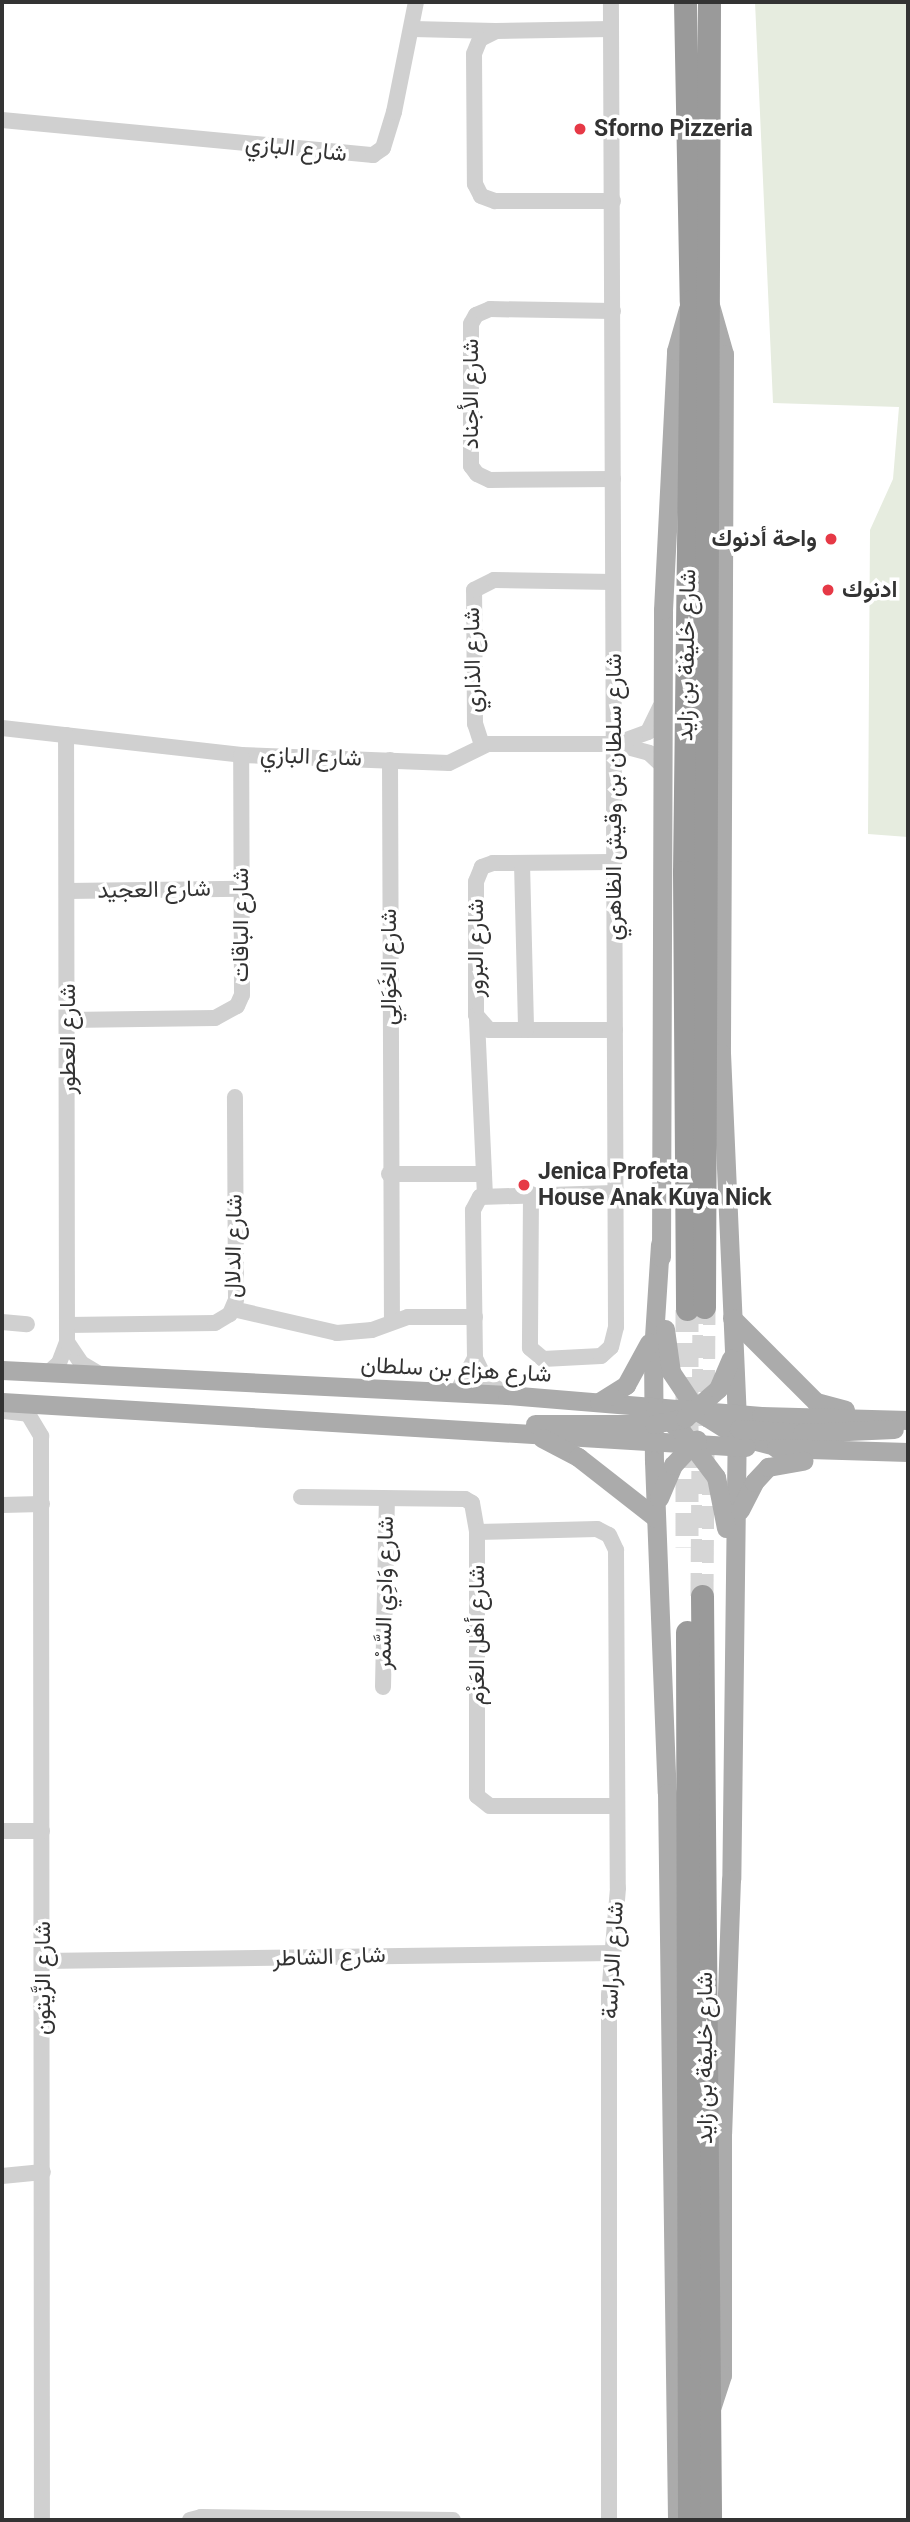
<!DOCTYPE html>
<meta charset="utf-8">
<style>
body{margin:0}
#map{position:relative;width:910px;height:2522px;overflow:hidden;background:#fff;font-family:Roboto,Vazirmatn,sans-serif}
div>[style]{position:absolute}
.green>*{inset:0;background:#e6ecdf}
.highway-tunnel>*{height:23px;margin-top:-11.5px;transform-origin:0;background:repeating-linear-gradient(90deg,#d6d6d6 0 23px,transparent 0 34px)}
.minor>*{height:16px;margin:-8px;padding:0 8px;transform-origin:8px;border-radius:8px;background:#d0d0d0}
.major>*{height:19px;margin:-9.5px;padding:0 9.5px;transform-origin:9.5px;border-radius:9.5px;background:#ababab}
.highway>*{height:23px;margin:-11.5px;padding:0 11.5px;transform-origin:11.5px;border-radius:11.5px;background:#9a9a9a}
.dots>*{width:19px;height:19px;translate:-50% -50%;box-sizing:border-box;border:4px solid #fff;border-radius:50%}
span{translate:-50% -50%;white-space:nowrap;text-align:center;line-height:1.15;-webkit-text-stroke:7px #fff;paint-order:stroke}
.poi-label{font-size:23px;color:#333;font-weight:700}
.left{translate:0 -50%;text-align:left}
.right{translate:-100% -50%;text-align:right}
.street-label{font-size:23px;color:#333}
.frame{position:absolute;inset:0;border:4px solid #333;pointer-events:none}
</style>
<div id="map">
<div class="green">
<div style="clip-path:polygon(755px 2px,908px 2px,908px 837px,868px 834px,870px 530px,893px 479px,899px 407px,773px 403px)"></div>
</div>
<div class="highway-tunnel">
<div style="left:687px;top:1309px;width:238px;rotate:90deg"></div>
<div style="left:702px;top:1596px;width:289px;rotate:-89.6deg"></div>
</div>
<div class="minor">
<div style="left:413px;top:29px;width:82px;rotate:1.4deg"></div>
<div style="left:611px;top:29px;width:115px;rotate:179deg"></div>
<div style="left:496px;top:31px;width:18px;rotate:153deg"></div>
<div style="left:480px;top:39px;width:16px;rotate:112deg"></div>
<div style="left:474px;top:54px;width:130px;rotate:89.6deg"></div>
<div style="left:475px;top:184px;width:13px;rotate:63deg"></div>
<div style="left:481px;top:196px;width:15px;rotate:20deg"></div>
<div style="left:495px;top:201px;width:118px"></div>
<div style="left:2px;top:120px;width:373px;rotate:5.4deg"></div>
<div style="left:373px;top:155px;width:12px;rotate:-35deg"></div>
<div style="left:383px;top:148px;width:38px;rotate:-73deg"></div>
<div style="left:394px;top:112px;width:112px;rotate:-78.7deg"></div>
<div style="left:613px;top:311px;width:123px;rotate:-179.1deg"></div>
<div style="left:490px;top:309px;width:15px;rotate:157deg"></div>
<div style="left:476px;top:315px;width:10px;rotate:119deg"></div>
<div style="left:471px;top:324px;width:142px;rotate:90deg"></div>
<div style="left:471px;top:466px;width:10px;rotate:53deg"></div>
<div style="left:477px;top:474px;width:14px;rotate:25deg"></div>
<div style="left:490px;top:480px;width:123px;rotate:-0.5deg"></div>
<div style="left:2px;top:728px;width:241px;rotate:6.4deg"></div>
<div style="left:241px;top:755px;width:208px;rotate:2.2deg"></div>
<div style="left:449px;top:763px;width:43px;rotate:-26deg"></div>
<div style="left:488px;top:744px;width:128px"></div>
<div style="left:616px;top:744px;width:34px;rotate:15deg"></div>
<div style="left:649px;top:753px;width:16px;rotate:43deg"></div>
<div style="left:618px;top:743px;width:32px;rotate:-20deg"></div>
<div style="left:648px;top:732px;width:28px;rotate:-64deg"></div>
<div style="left:482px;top:745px;width:22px;rotate:-108deg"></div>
<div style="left:475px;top:724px;width:134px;rotate:-90.4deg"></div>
<div style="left:474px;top:590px;width:22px;rotate:-27deg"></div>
<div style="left:494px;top:580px;width:119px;rotate:1deg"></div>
<div style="left:390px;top:760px;width:562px;rotate:89.8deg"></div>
<div style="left:613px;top:862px;width:120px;rotate:179.5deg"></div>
<div style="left:493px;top:863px;width:12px;rotate:160deg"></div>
<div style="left:482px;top:867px;width:16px;rotate:112deg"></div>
<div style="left:476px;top:882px;width:133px;rotate:90deg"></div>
<div style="left:476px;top:1015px;width:20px;rotate:49deg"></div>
<div style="left:489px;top:1030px;width:126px"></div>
<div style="left:522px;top:863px;width:167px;rotate:88.6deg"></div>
<div style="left:67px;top:891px;width:174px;rotate:-0.7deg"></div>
<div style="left:68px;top:1020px;width:147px;rotate:-0.8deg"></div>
<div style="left:215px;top:1018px;width:25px;rotate:-29deg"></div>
<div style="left:237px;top:1006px;width:12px;rotate:-66deg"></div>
<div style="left:242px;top:995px;width:240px;rotate:-90.2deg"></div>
<div style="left:477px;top:1020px;width:175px;rotate:87.4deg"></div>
<div style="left:389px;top:1174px;width:95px"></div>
<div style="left:531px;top:1194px;width:154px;rotate:90.4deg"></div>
<div style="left:530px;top:1348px;width:17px;rotate:40deg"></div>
<div style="left:543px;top:1359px;width:58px;rotate:-3deg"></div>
<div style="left:601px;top:1356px;width:13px;rotate:-42deg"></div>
<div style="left:611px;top:1347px;width:21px;rotate:-76deg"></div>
<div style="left:616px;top:1327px;width:1325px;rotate:-90.22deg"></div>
<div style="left:233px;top:1309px;width:107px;rotate:13deg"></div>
<div style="left:337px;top:1333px;width:35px;rotate:-5deg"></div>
<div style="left:372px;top:1330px;width:38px;rotate:-20deg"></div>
<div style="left:408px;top:1317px;width:67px"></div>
<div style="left:2px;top:1322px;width:25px;rotate:5deg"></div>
<div style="left:67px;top:1325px;width:148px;rotate:-0.8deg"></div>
<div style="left:215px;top:1323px;width:17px;rotate:-31deg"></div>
<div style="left:230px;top:1314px;width:15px;rotate:-67deg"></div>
<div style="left:236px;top:1300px;width:203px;rotate:-90.3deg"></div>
<div style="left:67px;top:1342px;width:25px;rotate:56deg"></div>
<div style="left:81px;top:1363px;width:21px;rotate:31deg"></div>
<div style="left:475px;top:1358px;width:25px;rotate:64deg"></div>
<div style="left:486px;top:1381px;width:23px;rotate:34deg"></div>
<div style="left:48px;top:1373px;width:15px;rotate:-42deg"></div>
<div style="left:59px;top:1363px;width:22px;rotate:-69deg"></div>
<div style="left:67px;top:1342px;width:607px;rotate:-90.09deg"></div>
<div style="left:456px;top:1394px;width:41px;rotate:-62.2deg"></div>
<div style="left:475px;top:1358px;width:148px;rotate:-90.8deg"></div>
<div style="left:473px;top:1210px;width:15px;rotate:-62deg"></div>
<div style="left:480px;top:1197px;width:134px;rotate:-1.7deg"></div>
<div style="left:4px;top:1411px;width:24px;rotate:7deg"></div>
<div style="left:28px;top:1414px;width:26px;rotate:59deg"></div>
<div style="left:41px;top:1436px;width:1084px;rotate:89.95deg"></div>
<div style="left:301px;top:1497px;width:164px;rotate:0.7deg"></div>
<div style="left:465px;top:1499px;width:8px;rotate:30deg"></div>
<div style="left:472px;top:1503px;width:29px;rotate:80deg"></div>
<div style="left:477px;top:1532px;width:264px;rotate:90deg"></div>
<div style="left:477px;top:1796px;width:16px;rotate:38deg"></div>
<div style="left:490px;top:1806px;width:127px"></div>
<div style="left:2px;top:1505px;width:40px;rotate:-1.4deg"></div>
<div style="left:477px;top:1532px;width:120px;rotate:-1.4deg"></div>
<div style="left:597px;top:1529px;width:13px;rotate:27deg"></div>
<div style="left:609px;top:1535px;width:17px;rotate:65deg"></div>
<div style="left:616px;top:1550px;width:338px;rotate:89.7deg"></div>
<div style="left:618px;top:1888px;width:108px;rotate:94.8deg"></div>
<div style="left:609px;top:1996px;width:524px;rotate:90deg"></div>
<div style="left:383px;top:1687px;width:188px;rotate:-88.8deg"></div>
<div style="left:2px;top:1831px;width:40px"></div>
<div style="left:44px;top:1961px;width:570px;rotate:-0.8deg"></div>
<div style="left:2px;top:2176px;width:41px;rotate:-5.6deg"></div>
<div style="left:190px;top:2520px;width:11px;rotate:-15deg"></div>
<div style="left:201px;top:2517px;width:252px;rotate:0.7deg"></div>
</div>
<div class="major">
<div style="left:710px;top:305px;width:51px;rotate:74.1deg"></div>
<div style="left:724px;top:354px;width:699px;rotate:90.25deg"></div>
<div style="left:721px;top:1053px;width:361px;rotate:87.5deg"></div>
<div style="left:737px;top:1414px;width:465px;rotate:90.7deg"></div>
<div style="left:731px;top:1879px;width:254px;rotate:92deg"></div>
<div style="left:722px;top:2133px;width:242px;rotate:90deg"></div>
<div style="left:722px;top:2375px;width:33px;rotate:108deg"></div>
<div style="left:660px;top:1244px;width:107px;rotate:93.7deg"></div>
<div style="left:653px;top:1351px;width:110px;rotate:89.5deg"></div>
<div style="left:654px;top:1461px;width:332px;rotate:87.8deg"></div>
<div style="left:667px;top:1793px;width:727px;rotate:89.21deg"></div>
<div style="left:661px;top:1257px;width:647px;rotate:-89.82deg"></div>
<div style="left:663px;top:610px;width:259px;rotate:-87.1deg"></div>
<div style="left:676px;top:351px;width:44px;rotate:-74.1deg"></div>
<div style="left:732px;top:1318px;width:119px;rotate:45deg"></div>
<div style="left:816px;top:1402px;width:30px;rotate:15deg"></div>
<div style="left:665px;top:1329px;width:43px;rotate:82.1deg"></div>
<div style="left:671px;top:1372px;width:47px;rotate:56.3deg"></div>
<div style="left:697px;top:1411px;width:47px;rotate:32deg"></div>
<div style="left:737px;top:1436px;width:52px;rotate:14.6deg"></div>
<div style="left:2px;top:1370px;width:506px;rotate:2.83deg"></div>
<div style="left:507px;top:1395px;width:255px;rotate:4.7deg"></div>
<div style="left:761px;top:1416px;width:147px;rotate:1.6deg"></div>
<div style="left:2px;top:1402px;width:745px;rotate:3.46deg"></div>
<div style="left:599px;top:1402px;width:32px;rotate:-32deg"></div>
<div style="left:626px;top:1385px;width:48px;rotate:-61.3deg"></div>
<div style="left:655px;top:1408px;width:36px;rotate:42deg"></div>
<div style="left:682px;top:1432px;width:56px;rotate:52.9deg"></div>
<div style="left:716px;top:1477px;width:52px;rotate:78.9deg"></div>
<div style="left:535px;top:1424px;width:119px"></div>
<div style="left:654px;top:1424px;width:32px;rotate:-11deg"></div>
<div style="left:685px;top:1418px;width:44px;rotate:-41.3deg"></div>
<div style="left:718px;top:1389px;width:33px;rotate:-67deg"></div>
<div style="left:739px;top:1429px;width:63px;rotate:3.6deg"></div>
<div style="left:802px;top:1433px;width:92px;rotate:-2.5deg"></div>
<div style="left:542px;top:1438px;width:41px;rotate:27.8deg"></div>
<div style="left:578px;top:1457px;width:99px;rotate:38deg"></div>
<div style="left:776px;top:1448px;width:132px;rotate:1.7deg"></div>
<div style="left:659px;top:1498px;width:36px;rotate:-67deg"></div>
<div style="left:673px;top:1465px;width:35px;rotate:-47deg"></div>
<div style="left:740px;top:1510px;width:31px;rotate:-63deg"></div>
<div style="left:754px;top:1482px;width:21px;rotate:-47deg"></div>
<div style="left:768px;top:1467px;width:36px;rotate:-10deg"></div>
</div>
<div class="highway">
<div style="left:685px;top:2px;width:299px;rotate:88.9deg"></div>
<div style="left:691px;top:301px;width:571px;rotate:90.7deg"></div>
<div style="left:684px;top:872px;width:437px;rotate:89.6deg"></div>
<div style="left:704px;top:1307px;width:1305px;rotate:-89.78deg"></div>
<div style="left:702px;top:1596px;width:924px;rotate:89.5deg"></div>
<div style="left:687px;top:1632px;width:888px;rotate:89.87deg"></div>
</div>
<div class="dots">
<div style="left:580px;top:129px;background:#e63946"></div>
<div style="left:831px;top:539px;background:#e63946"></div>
<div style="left:828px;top:590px;background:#e63946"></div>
<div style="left:524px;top:1185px;background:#e63946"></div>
</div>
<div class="poi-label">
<span class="left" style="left:594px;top:129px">Sforno Pizzeria</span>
<span class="right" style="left:817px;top:539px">واحة أدنوك</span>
<span class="left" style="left:842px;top:590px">ادنوك</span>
<span class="left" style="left:538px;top:1185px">Jenica Profeta<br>House Anak Kuya Nick</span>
</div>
<div class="street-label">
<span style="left:296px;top:149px;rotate:6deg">شارع البازي</span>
<span style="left:471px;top:394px;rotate:-90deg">شارع الأجناد</span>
<span style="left:687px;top:655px;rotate:-89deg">شارع خليفة بن زايد</span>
<span style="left:473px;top:660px;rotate:-91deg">شارع الذاري</span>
<span style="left:311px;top:757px;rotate:2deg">شارع البازي</span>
<span style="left:614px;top:797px;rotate:-90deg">شارع سلطان بن وقيش الظاهري</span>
<span style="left:154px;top:890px;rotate:-1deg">شارع العجيد</span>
<span style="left:241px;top:925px;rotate:-90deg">شارع الباقات</span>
<span style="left:476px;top:948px;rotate:-90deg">شارع البرور</span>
<span style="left:389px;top:967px;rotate:-90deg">شارع الخَوَالِي</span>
<span style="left:68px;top:1039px;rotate:-90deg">شارع العطور</span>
<span style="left:234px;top:1246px;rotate:-89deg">شارع الدلال</span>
<span style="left:456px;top:1370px;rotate:3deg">شارع هزاع بن سلطان</span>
<span style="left:385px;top:1593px;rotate:-89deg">شارع وَادِي السَّمْر</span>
<span style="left:477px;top:1635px;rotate:-90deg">شارع أهْل العَزْم</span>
<span style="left:329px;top:1957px;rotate:-2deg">شارع الشاطر</span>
<span style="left:613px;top:1960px;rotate:-87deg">شارع الدراسة</span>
<span style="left:43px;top:1978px;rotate:-90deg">شارع الزَّيتون</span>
<span style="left:705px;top:2058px;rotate:-90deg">شارع خليفة بن زايد</span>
</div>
<div class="frame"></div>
</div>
